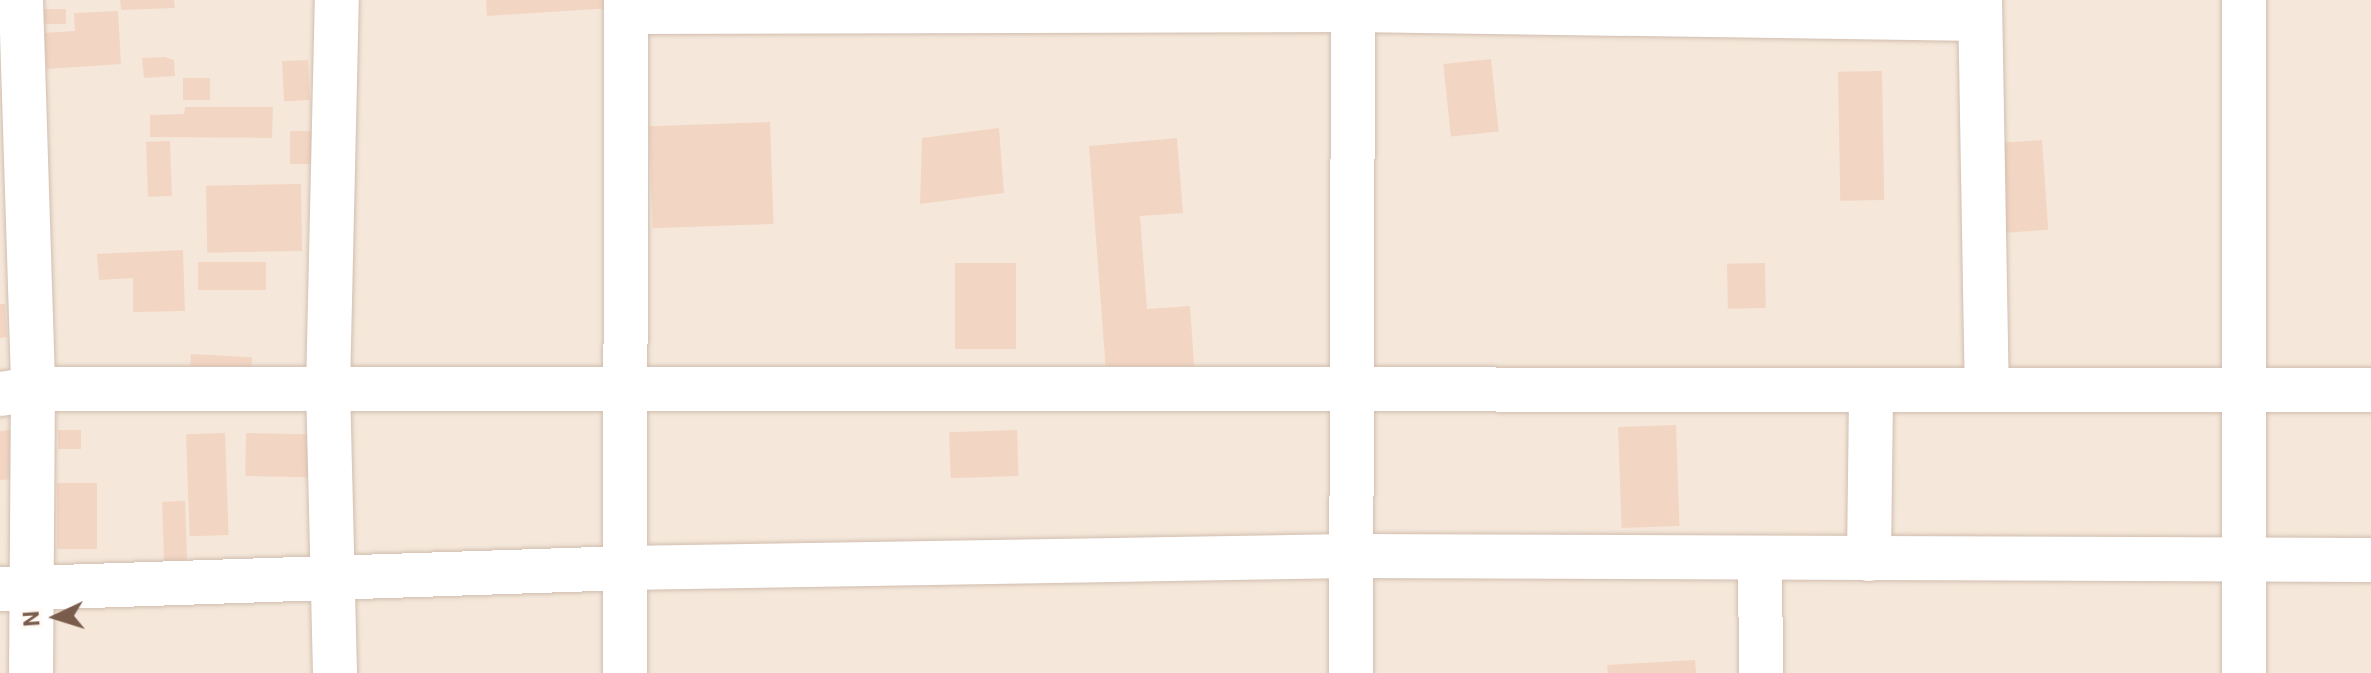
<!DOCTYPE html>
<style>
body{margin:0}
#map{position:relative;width:2371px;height:673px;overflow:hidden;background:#fdf6ec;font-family:Roboto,sans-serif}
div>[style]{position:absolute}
.residential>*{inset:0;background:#f5e8da;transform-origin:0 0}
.building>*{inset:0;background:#f3d5c3;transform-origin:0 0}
.roads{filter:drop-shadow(0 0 2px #d1beb0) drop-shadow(0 0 2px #d1beb0)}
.minor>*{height:44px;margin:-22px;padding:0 22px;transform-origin:22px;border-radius:22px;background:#fff}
span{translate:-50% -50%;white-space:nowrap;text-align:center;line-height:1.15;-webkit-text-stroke:7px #fffaf3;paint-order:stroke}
.north{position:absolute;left:16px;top:577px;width:80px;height:80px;-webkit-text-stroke:6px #fffaf3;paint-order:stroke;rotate:266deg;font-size:22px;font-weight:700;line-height:32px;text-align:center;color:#7a5c4d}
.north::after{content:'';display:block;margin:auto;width:28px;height:36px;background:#7a5c4d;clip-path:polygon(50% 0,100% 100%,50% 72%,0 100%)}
</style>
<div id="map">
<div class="residential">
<div style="left:0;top:0;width:2371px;height:673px"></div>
</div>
<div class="building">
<div style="clip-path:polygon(120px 0,174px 0,175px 8px,121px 10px)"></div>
<div style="clip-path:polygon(486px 0,611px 0,612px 8px,487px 16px)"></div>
<div style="left:40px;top:9px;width:26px;height:15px"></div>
<div style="clip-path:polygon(118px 11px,121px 64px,47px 69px,44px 33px,75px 31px,74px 13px)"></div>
<div style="clip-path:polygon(165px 57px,174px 60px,175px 76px,144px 78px,142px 58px)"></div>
<div style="left:1491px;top:59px;width:73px;height:48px;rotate:84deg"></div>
<div style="left:308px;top:60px;width:40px;height:26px;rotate:87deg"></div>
<div style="left:1882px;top:71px;width:129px;height:44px;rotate:89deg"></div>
<div style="left:183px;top:78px;width:27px;height:22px"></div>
<div style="clip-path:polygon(185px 107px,273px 107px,272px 138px,150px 137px,150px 115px,184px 114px)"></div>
<div style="left:770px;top:122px;width:102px;height:121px;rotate:88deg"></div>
<div style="clip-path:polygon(999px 128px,1004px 193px,920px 204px,922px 138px)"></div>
<div style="left:290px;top:131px;width:22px;height:33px"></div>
<div style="clip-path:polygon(1177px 138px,1183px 213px,1140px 216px,1147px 309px,1190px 306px,1195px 378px,1107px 385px,1089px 146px)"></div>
<div style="left:2042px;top:140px;width:90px;height:46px;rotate:86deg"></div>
<div style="left:170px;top:141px;width:55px;height:24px;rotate:88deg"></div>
<div style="left:301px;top:184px;width:67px;height:95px;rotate:89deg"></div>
<div style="clip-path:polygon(183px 250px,185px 311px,133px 312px,133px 278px,99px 280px,97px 254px)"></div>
<div style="left:266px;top:262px;width:28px;height:68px;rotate:90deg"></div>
<div style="left:955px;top:263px;width:61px;height:86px"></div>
<div style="left:1765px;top:263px;width:45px;height:38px;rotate:89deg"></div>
<div style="clip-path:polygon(0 304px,5px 304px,7px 337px,0 338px)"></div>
<div style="left:191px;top:354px;width:61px;height:27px;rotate:3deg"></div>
<div style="left:1676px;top:425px;width:101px;height:58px;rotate:88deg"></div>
<div style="clip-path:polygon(11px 430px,14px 479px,0 480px,0 431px)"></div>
<div style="left:58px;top:430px;width:23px;height:19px"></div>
<div style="left:1017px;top:430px;width:46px;height:68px;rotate:88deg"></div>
<div style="left:225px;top:433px;width:102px;height:39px;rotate:88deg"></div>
<div style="left:246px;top:433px;width:67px;height:43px;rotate:1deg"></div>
<div style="left:57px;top:483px;width:40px;height:66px"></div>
<div style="left:185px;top:501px;width:67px;height:23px;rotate:88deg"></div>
<div style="clip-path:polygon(1695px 660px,1696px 673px,1608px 673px,1607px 665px)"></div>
</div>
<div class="roads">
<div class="minor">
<div style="left:21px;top:0;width:389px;rotate:88.2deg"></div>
<div style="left:33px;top:389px;width:284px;rotate:90.4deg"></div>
<div style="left:1980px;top:0;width:389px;rotate:89deg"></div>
<div style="left:2244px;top:0;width:673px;rotate:90deg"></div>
<div style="left:626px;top:12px;width:727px;rotate:-0.16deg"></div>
<div style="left:1353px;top:10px;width:627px;rotate:0.82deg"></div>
<div style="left:0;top:394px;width:33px;rotate:-9deg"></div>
<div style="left:33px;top:389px;width:2338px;rotate:0.02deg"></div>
<div style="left:1760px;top:558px;width:115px;rotate:89.5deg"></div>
<div style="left:1869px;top:559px;width:169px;rotate:-89.3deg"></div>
<div style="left:0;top:589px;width:625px;rotate:-1.92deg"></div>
<div style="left:625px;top:568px;width:726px;rotate:-0.95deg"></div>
<div style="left:1351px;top:556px;width:1020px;rotate:0.22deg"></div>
<div style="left:335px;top:673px;width:284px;rotate:-91.4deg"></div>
<div style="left:328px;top:389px;width:389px;rotate:-88.7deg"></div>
<div style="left:625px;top:673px;width:673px;rotate:-89.91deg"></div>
<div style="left:1351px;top:673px;width:673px;rotate:-89.83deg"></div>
</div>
</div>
<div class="north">N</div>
</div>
